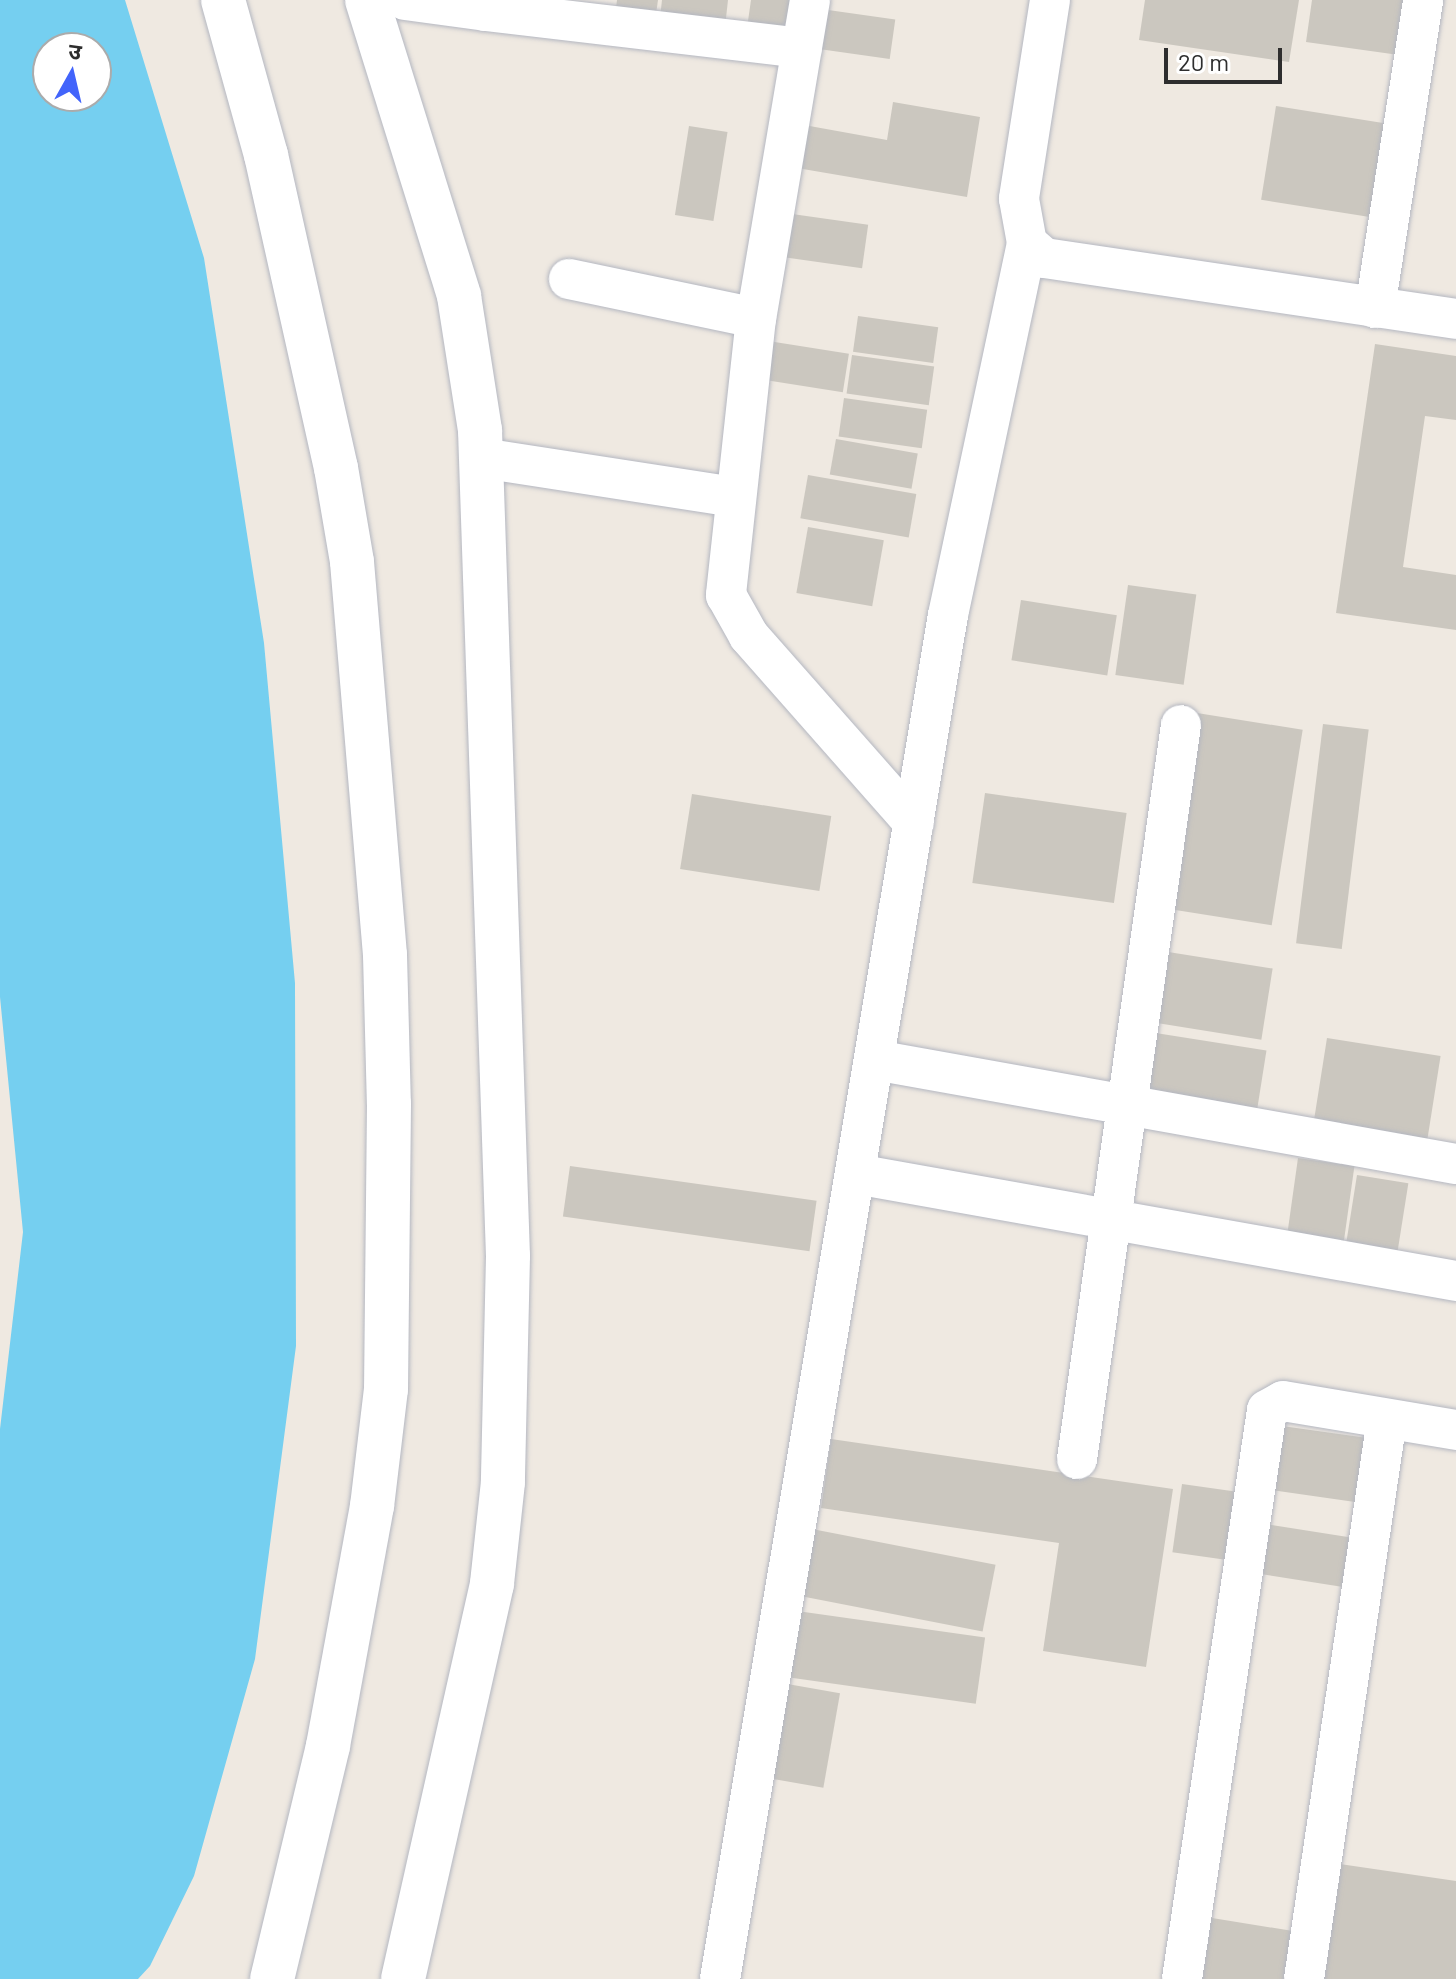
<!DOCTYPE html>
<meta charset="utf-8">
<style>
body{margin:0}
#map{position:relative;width:1456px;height:1979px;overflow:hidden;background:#efe9e1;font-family:Barlow,"Noto Sans Devanagari",sans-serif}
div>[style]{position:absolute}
.water>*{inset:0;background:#75cff0}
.building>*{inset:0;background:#cbc7bf;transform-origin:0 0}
.roads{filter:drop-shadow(0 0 2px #b4b7c1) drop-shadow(0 0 2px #b4b7c1)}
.street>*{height:40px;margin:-20px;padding:0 20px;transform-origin:20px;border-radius:20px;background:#fff}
.secondary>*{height:44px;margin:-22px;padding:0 22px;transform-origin:22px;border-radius:22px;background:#fff}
span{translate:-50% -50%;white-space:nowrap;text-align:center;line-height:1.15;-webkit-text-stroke:6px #fff;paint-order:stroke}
.north{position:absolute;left:32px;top:32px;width:80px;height:80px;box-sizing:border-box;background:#fff;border:2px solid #ababab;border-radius:50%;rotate:8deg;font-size:22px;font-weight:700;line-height:32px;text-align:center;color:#2e2e2e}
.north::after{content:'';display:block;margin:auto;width:28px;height:36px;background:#4264fb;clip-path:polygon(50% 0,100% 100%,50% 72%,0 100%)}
.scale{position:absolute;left:1164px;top:48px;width:118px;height:36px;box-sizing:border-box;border:4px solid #2e2e2e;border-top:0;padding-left:10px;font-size:24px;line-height:28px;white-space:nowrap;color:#2e2e2e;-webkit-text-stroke:6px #fff;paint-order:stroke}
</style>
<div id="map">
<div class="water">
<div style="clip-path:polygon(evenodd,0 0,125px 0,204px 258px,264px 643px,295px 983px,296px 1346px,255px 1659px,194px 1876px,150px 1966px,138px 1979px,0 1979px,0 1429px,23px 1232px,0 997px,0 0,48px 48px,96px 48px,96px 96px,48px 96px,48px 48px)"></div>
</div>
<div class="building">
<div style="clip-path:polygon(617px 0,658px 0,656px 14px,616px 8px)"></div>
<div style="clip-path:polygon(662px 0,728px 0,725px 27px,660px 18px)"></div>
<div style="clip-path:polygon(751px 0,793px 0,788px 34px,747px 28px)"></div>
<div style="clip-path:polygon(1145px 0,1299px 0,1289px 62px,1139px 40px)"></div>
<div style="clip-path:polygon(1312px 0,1407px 0,1399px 55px,1306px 42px)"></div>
<div style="left:821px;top:9px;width:75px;height:40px;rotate:8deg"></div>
<div style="clip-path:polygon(893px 102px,980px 117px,967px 197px,797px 168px,804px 125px,887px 140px)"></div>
<div style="left:1276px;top:106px;width:110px;height:95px;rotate:9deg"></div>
<div style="left:689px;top:126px;width:39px;height:90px;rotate:9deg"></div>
<div style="left:785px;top:213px;width:84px;height:44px;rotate:8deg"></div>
<div style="left:858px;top:316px;width:81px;height:36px;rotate:8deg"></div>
<div style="left:762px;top:340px;width:88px;height:39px;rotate:9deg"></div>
<div style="clip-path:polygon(1375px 344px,1456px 356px,1456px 420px,1425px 416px,1403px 567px,1456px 575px,1456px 630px,1336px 613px)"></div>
<div style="left:852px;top:355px;width:83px;height:39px;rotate:8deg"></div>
<div style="left:844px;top:398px;width:84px;height:39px;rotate:8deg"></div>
<div style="left:836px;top:439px;width:83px;height:36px;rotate:10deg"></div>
<div style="left:808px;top:475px;width:110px;height:44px;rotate:10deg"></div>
<div style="left:808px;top:527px;width:77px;height:67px;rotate:10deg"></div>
<div style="left:1128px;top:585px;width:69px;height:91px;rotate:8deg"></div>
<div style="left:1021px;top:600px;width:97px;height:61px;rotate:9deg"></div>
<div style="left:1197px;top:713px;width:107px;height:198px;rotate:9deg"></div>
<div style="left:1323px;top:724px;width:46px;height:221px;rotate:7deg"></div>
<div style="left:985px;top:793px;width:143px;height:91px;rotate:8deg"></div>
<div style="left:692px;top:794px;width:141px;height:76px;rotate:9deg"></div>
<div style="left:1162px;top:951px;width:112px;height:72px;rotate:9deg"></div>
<div style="left:1143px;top:1031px;width:125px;height:68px;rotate:9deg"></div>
<div style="left:1327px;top:1038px;width:115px;height:91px;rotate:9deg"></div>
<div style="left:1298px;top:1158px;width:57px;height:92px;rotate:8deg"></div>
<div style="left:570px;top:1166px;width:249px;height:51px;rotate:8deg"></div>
<div style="left:1357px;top:1175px;width:52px;height:80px;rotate:9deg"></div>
<div style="left:1282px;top:1426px;width:90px;height:65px;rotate:8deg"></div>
<div style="clip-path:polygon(831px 1439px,1173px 1489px,1146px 1667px,1043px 1651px,1059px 1543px,821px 1508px)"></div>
<div style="left:1182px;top:1484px;width:59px;height:69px;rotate:8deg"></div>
<div style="left:1265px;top:1524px;width:87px;height:50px;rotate:9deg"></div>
<div style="left:812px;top:1529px;width:187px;height:68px;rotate:11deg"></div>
<div style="left:790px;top:1610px;width:197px;height:67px;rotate:8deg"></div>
<div style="left:776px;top:1682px;width:65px;height:96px;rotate:10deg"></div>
<div style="clip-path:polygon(1333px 1863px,1456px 1881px,1456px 1979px,1316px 1979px)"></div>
<div style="clip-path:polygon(1206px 1917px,1299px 1932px,1291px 1979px,1195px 1979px)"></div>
</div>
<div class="roads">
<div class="street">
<div style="left:405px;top:0;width:82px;rotate:7.7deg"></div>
<div style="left:486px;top:11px;width:11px;rotate:-85deg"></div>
<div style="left:810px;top:0;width:323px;rotate:99.6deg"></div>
<div style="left:756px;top:318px;width:279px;rotate:96.2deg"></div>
<div style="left:726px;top:595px;width:47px;rotate:60.7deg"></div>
<div style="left:749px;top:636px;width:249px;rotate:48.6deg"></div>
<div style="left:1050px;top:0;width:201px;rotate:98.9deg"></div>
<div style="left:1019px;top:199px;width:45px;rotate:79.7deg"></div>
<div style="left:1027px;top:243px;width:23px;rotate:41deg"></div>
<div style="left:1044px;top:258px;width:416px;rotate:8.4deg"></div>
<div style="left:486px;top:11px;width:318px;rotate:6.7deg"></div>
<div style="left:569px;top:279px;width:191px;rotate:11.8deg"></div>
<div style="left:1375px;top:308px;width:312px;rotate:-81.1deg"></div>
<div style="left:482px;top:458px;width:255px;rotate:8.8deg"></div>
<div style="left:875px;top:1060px;width:590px;rotate:10.15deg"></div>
<div style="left:856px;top:1174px;width:609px;rotate:10.11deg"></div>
<div style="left:1077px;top:1459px;width:741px;rotate:-81.94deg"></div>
<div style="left:720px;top:1979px;width:1383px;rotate:-80.51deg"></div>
<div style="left:948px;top:615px;width:380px;rotate:-78deg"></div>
<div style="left:1182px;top:1979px;width:575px;rotate:-81.5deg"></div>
<div style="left:1267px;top:1410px;width:18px;rotate:-29deg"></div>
<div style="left:1283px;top:1401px;width:175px;rotate:9.5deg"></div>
<div style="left:1304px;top:1979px;width:566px;rotate:-81.57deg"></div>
</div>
<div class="secondary">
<div style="left:223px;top:0;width:161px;rotate:74.5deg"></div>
<div style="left:266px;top:155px;width:321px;rotate:77.4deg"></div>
<div style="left:336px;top:468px;width:95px;rotate:80.3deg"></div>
<div style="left:352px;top:562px;width:394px;rotate:85.2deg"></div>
<div style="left:385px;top:955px;width:149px;rotate:88.5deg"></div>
<div style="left:389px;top:1104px;width:285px;rotate:90.6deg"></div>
<div style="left:386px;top:1389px;width:118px;rotate:96.8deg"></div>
<div style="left:372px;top:1506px;width:244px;rotate:100.4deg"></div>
<div style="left:328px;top:1746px;width:240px;rotate:103.5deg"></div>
<div style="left:367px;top:0;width:310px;rotate:72.7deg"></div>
<div style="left:459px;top:296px;width:136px;rotate:81.1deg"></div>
<div style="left:480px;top:430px;width:826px;rotate:88.06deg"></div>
<div style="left:508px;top:1256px;width:226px;rotate:91.3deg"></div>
<div style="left:503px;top:1482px;width:103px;rotate:96.2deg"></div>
<div style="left:492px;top:1584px;width:405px;rotate:102.7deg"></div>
</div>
</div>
<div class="north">उ</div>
<div class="scale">20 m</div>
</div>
